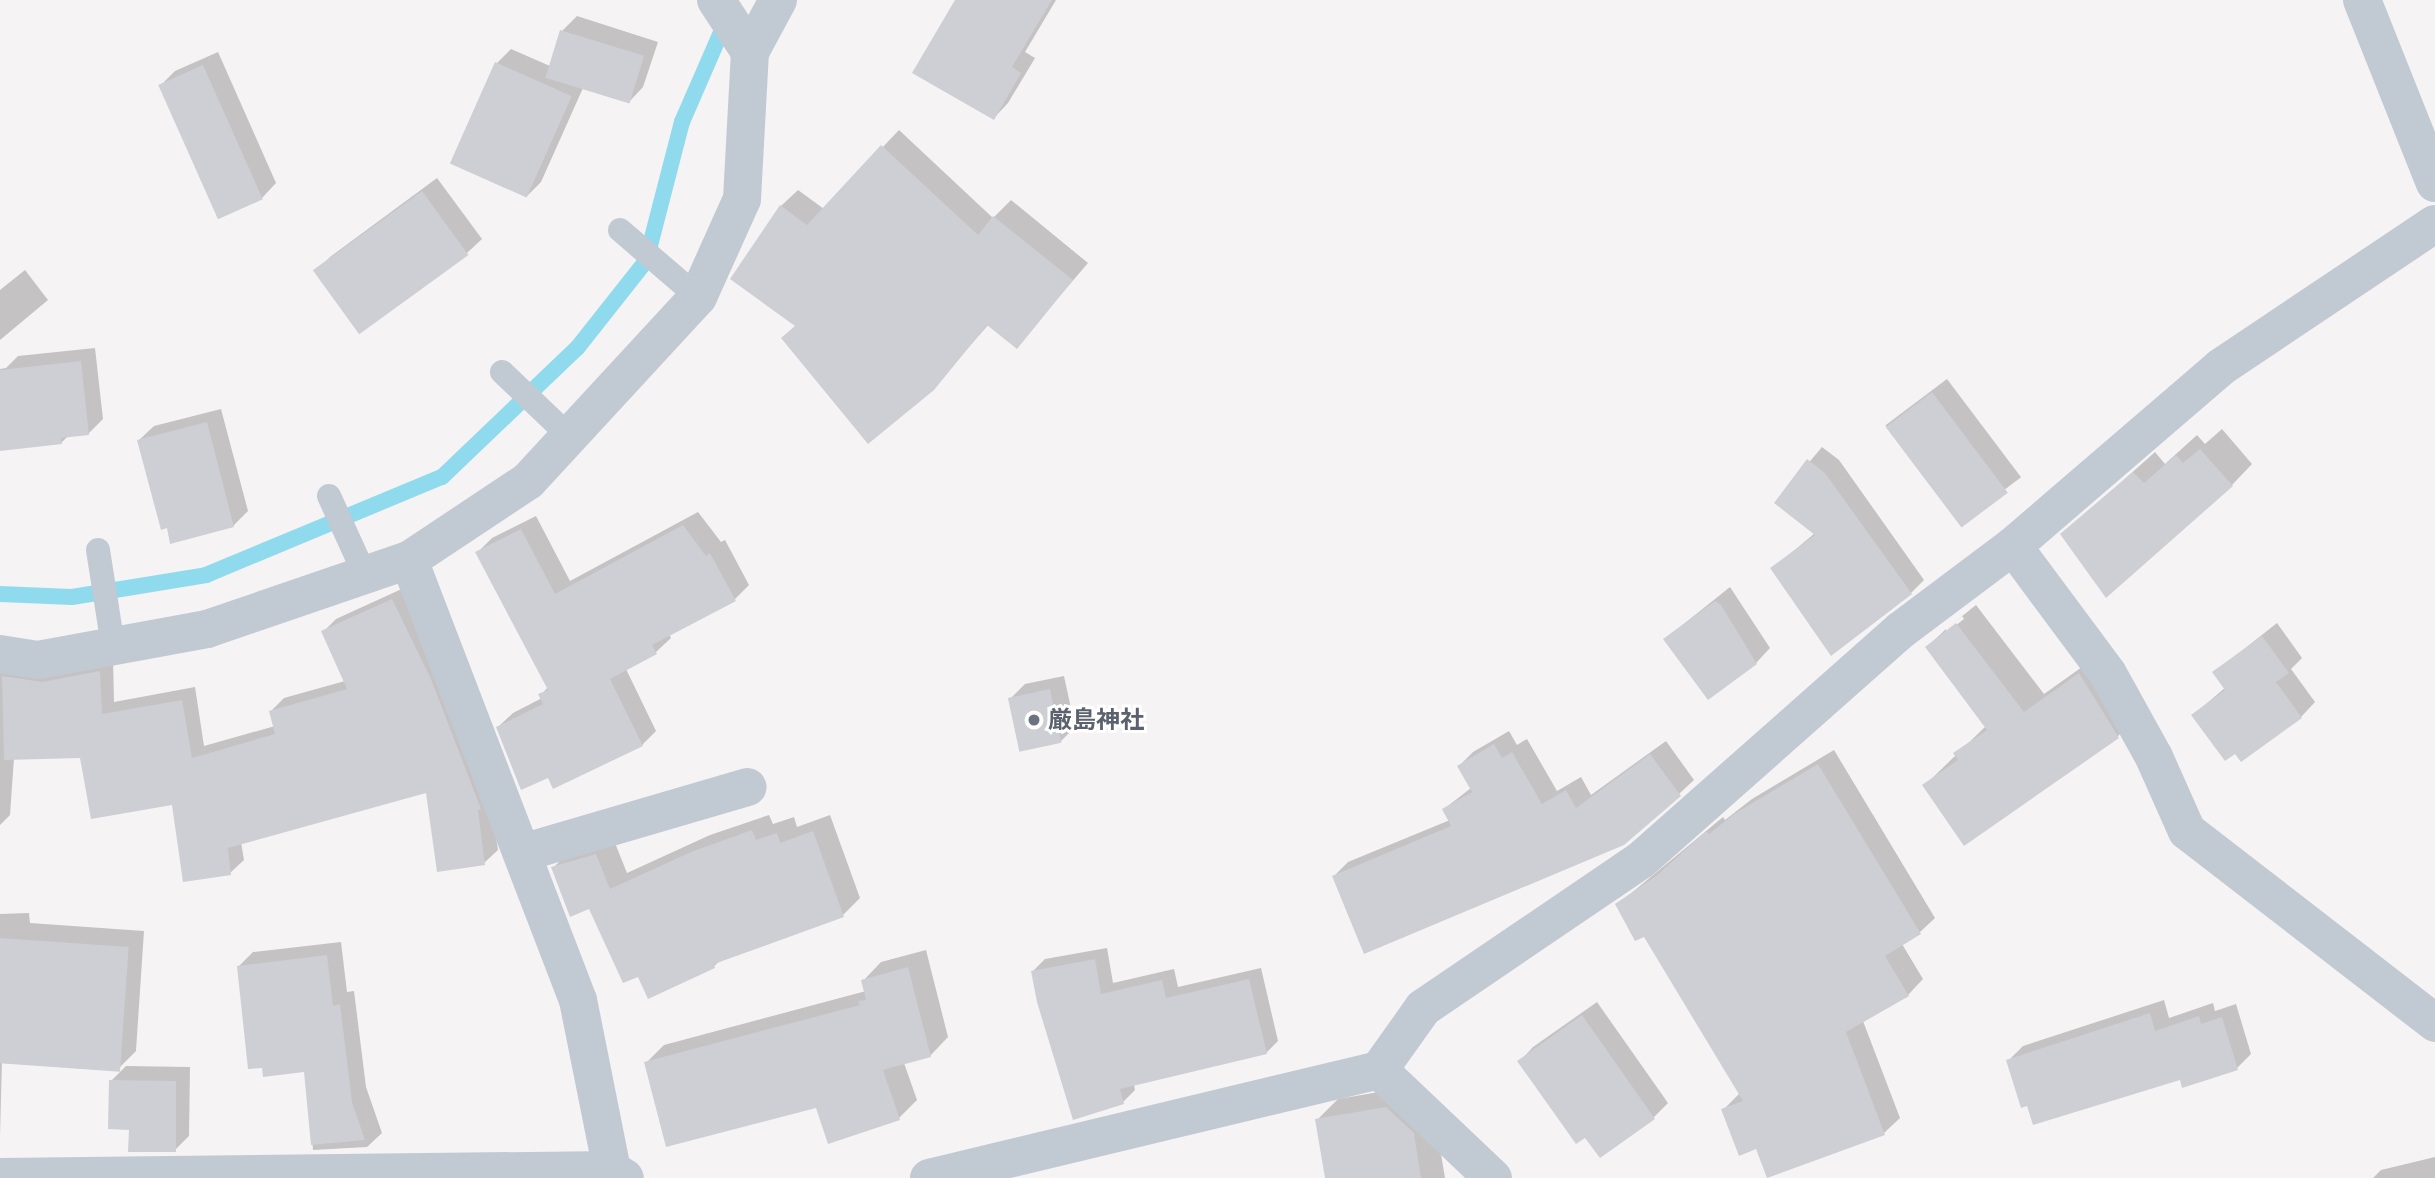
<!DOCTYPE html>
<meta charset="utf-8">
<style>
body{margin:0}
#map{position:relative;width:2435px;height:1178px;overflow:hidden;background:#f5f3f3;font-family:"IBM Plex Sans","Noto Sans JP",sans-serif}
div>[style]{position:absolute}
.shadow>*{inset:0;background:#0003;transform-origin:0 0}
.stream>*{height:16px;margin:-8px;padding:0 8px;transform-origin:8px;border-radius:8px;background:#90daee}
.building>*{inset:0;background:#cdcfd5;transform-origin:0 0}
.lane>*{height:24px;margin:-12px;padding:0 12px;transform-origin:12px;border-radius:12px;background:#c1cad2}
.street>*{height:38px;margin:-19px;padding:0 19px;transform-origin:19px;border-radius:19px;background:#c1cad2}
.dots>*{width:19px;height:19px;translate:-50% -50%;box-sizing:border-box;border:4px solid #fff;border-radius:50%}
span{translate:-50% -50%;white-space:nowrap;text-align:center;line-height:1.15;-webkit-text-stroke:6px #fff;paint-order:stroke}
.worship-label{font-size:24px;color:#5b616d;font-weight:700}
.left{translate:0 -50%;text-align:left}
</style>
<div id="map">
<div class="shadow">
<div style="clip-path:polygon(957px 0,1056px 0,1025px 52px,1035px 58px,1008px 103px,994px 118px)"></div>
<div style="clip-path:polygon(577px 16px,658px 42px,643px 87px,629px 102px,583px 88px,541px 182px,527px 196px,497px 63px,511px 49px,550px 66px,562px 31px)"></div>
<div style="clip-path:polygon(218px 52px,276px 183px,262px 198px,160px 86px,175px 71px)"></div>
<div style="clip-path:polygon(899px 130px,993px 218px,1011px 200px,1088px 263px,1017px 346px,989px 324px,933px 388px,796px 325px,781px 206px,798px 190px,824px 209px)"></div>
<div style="clip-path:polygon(437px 178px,482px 239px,467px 253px,360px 332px,316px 272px,330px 257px)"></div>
<div style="clip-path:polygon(25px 270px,48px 300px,0 340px,0 290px)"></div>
<div style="clip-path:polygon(95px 348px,103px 419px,88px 434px,68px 436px,61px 443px,0 450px,0 369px,6px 368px,18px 356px)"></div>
<div style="left:1947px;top:379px;width:123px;height:77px;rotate:53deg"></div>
<div style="clip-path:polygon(221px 409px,248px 511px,233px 526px,139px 440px,154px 426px)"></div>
<div style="clip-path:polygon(2222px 429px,2252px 464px,2232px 485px,2062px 535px,2155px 452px,2165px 464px,2197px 435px,2205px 444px)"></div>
<div style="clip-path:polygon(1822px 447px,1839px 460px,1924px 580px,1911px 593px,1772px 569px,1815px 533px,1776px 502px)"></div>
<div style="clip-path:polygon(698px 512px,721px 542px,725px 540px,749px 585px,735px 599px,669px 634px,671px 638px,656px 652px,626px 669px,656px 731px,642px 745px,549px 776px,498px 727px,513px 713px,542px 698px,541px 695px,548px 687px,477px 553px,492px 538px,536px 516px,570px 581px)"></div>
<div style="clip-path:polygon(406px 587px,490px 797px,498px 850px,484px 863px,427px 791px,241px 842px,244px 860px,230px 873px,174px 803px,82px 756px,14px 758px,10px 815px,0 825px,0 660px,113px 659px,114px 702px,195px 687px,204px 746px,275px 726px,271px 711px,284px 698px,345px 681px,323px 632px,336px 619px)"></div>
<div style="clip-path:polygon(1730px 587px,1770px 648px,1756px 663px,1665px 639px)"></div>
<div style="clip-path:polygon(1976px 605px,2044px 694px,2099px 655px,2137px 717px,2117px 737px,1924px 786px,1986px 726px,1927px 647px,1946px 629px,1946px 633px,1964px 619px,1962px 616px,1946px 629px)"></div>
<div style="clip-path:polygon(2277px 623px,2302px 658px,2291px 669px,2315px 702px,2301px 717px,2193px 715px,2226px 687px,2215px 672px)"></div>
<div style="clip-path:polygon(1064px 676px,1075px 727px,1061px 741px,1010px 699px,1025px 684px)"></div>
<div style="clip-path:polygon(1509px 731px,1517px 745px,1527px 739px,1557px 791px,1581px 777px,1591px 795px,1666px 741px,1694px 780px,1679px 794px,1334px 876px,1348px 862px,1450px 820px,1444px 809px,1471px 788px,1459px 766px,1473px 752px)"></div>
<div style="clip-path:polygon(1834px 750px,1935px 918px,1919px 933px,1902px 944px,1923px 979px,1908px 995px,1863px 1021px,1900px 1118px,1884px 1133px,1769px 1177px,1757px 1146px,1723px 1110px,1740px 1093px,1645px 935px,1617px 905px,1723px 817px,1725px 820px,1752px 799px)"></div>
<div style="clip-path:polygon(769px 815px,773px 824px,794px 817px,797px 827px,830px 815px,860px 898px,843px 915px,721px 960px,714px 966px,639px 974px,590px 907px,553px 868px,570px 851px,613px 838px,627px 873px,710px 835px)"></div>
<div style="clip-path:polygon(29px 913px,30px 923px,144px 931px,136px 1051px,120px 1067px,2px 1059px,0 1137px,0 914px)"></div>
<div style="clip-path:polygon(341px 942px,347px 992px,354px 991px,366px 1087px,382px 1133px,367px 1147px,313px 1150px,306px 1070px,239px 966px,253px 952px)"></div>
<div style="clip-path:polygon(1107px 948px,1113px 983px,1174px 969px,1178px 987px,1261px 968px,1278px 1041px,1266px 1053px,1134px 1084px,1135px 1090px,1123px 1102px,1033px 971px,1045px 959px)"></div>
<div style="clip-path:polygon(926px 950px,948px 1037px,930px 1056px,904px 1063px,917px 1100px,899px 1118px,817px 1106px,646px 1063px,664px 1045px,866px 991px,863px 981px,881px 962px)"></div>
<div style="clip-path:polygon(2164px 1000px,2169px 1018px,2213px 1003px,2215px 1011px,2236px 1004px,2251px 1054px,2237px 1068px,2028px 1103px,2008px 1061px,2023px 1046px)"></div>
<div style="clip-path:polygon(1597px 1002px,1668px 1103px,1653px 1118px,1585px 1135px,1519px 1062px,1533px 1047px)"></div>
<div style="clip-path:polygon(126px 1066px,190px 1067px,189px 1136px,175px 1150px,130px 1128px,111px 1081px)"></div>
<div style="clip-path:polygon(1408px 1087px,1434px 1112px,1445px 1178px,1327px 1178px,1317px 1120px,1338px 1099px)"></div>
<div style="clip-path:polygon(2435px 1157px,2435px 1178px,2373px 1178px,2381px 1170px)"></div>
</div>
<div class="stream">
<div style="left:0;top:594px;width:72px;rotate:2.4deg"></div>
<div style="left:72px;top:597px;width:136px;rotate:-9.3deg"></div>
<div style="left:206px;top:575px;width:256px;rotate:-22.6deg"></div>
<div style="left:442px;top:477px;width:188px;rotate:-43.7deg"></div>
<div style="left:578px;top:347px;width:110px;rotate:-51.7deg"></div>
<div style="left:646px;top:261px;width:144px;rotate:-75.5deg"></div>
<div style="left:682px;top:122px;width:110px;rotate:-66.5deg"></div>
</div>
<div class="building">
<div style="clip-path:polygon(955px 0,1052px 0,1012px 67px,1021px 73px,994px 120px,912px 73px)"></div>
<div style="left:560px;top:30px;width:88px;height:50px;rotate:17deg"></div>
<div style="left:495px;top:62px;width:84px;height:111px;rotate:24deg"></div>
<div style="left:203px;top:65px;width:147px;height:49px;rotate:66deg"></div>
<div style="clip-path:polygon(881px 145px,978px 235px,993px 216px,1073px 280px,1017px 349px,987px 325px,934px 390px,868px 444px,781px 338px,795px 326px,730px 279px,780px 205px,807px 225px)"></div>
<div style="left:422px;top:191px;width:79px;height:135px;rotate:54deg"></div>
<div style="clip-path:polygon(81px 361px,89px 435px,61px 438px,62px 444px,0 451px,0 370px)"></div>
<div style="left:1932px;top:392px;width:126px;height:58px;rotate:53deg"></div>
<div style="clip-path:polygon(207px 422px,234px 527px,170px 544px,167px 528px,161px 530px,137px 440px)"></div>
<div style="clip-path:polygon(2200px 449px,2233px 486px,2106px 598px,2060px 534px,2133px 472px,2144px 483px,2176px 455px,2183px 463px)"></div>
<div style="clip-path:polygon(1807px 459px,1825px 473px,1912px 594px,1831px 656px,1770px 568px,1815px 535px,1774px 503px)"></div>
<div style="clip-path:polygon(683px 525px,706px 556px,710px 553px,736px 601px,652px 645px,657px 654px,610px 679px,643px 746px,553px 789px,548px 778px,521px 790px,496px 727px,543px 704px,538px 694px,548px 690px,475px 552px,521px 529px,555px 594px)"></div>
<div style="clip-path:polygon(392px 599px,431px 679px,481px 809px,478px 810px,485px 865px,437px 872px,426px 793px,228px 848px,231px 875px,183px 882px,172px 805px,91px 819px,80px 758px,4px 760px,2px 676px,42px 682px,100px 671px,102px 714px,182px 700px,192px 758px,275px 734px,269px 711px,347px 689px,321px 631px)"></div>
<div style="clip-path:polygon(1715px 601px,1721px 605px,1757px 664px,1708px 700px,1663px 639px)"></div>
<div style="clip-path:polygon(1956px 623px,2024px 712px,2079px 673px,2119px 738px,1964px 846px,1922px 785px,1958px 760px,1953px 753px,1987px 730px,1925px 647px)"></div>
<div style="clip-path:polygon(2262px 636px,2289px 673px,2276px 682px,2302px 718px,2241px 762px,2235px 754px,2225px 761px,2191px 715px,2225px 690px,2212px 672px)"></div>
<div style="left:1050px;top:689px;width:55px;height:43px;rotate:78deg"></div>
<div style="clip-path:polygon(1494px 744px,1502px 758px,1512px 752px,1542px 804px,1566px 790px,1576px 808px,1650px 754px,1681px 796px,1624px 845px,1364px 954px,1332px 876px,1451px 826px,1442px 809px,1472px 792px,1457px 766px)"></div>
<div style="clip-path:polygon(1818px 764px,1921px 934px,1885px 956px,1909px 996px,1846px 1032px,1885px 1135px,1767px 1178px,1756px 1149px,1739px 1156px,1721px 1109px,1743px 1101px,1644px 937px,1635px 941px,1615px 904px,1656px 876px,1706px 831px,1709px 834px,1734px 814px)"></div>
<div style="clip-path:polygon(752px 830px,756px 840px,777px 833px,780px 843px,813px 831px,844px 917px,714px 964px,715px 968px,648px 999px,638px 977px,623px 983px,589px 909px,570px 917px,551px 867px,596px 854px,610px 889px,691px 852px)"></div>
<div style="left:0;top:938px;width:129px;height:125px;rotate:4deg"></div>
<div style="clip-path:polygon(327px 955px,333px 1006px,340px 1004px,352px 1102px,365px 1140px,311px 1145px,304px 1072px,263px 1077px,262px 1068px,248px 1069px,237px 966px)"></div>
<div style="clip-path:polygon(1095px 959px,1101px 994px,1162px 980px,1166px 998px,1249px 979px,1267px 1054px,1120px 1089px,1124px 1104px,1073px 1120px,1037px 1002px,1031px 971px)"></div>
<div style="clip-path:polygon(908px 967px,931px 1057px,883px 1070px,900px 1120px,828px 1144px,816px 1108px,666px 1147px,644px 1062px,860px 1005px,858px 1001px,866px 1000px,861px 980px)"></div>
<div style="clip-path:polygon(2150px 1013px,2155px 1031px,2199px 1016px,2201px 1024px,2222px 1017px,2238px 1070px,2182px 1088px,2180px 1080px,2033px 1125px,2027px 1106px,2021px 1108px,2006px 1060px)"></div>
<div style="clip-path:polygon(1582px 1015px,1655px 1119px,1600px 1158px,1585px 1138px,1576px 1144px,1517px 1061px)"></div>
<div style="clip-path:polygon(109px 1080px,176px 1081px,176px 1152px,128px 1152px,129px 1130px,108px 1129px)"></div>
<div style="clip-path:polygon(1386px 1107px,1414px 1133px,1421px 1178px,1325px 1178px,1315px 1119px)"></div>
</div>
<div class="lane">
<div style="left:620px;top:230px;width:103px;rotate:40.7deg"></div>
<div style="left:502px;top:372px;width:94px;rotate:43.7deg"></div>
<div style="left:329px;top:496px;width:87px;rotate:65.5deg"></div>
<div style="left:98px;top:550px;width:97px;rotate:81.1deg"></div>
</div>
<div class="street">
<div style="left:716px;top:0;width:62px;rotate:56.8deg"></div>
<div style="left:2362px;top:0;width:197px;rotate:68.3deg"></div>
<div style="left:2013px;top:546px;width:159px;rotate:53.4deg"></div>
<div style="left:2108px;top:674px;width:95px;rotate:61deg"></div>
<div style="left:2154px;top:757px;width:81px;rotate:66deg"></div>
<div style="left:2187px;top:831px;width:314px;rotate:37.7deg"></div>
<div style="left:409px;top:560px;width:471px;rotate:69deg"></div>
<div style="left:578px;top:1000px;width:173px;rotate:78.7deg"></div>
<div style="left:0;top:654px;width:38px;rotate:9deg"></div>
<div style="left:38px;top:660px;width:172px;rotate:-10.4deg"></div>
<div style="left:207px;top:629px;width:213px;rotate:-18.9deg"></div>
<div style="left:409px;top:560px;width:143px;rotate:-33.6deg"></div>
<div style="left:528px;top:481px;width:251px;rotate:-47.3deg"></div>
<div style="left:698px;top:297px;width:107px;rotate:-65.8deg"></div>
<div style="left:742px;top:199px;width:147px;rotate:-86.9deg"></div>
<div style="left:750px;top:52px;width:59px;rotate:-61.7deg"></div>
<div style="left:522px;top:853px;width:235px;rotate:-16.3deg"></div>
<div style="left:1379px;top:1070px;width:157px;rotate:43.5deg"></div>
<div style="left:0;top:1177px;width:612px;rotate:-0.66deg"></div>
<div style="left:612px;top:1170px;width:15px;rotate:32deg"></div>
<div style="left:929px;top:1178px;width:463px;rotate:-13.5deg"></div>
<div style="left:1379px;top:1070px;width:76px;rotate:-54.6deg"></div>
<div style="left:1423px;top:1008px;width:263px;rotate:-34.2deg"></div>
<div style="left:1641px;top:860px;width:347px;rotate:-41.5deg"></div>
<div style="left:1901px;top:630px;width:140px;rotate:-36.9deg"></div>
<div style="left:2013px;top:546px;width:274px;rotate:-40.7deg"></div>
<div style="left:2221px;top:367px;width:257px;rotate:-33.8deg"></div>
</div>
<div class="dots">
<div style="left:1034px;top:720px;background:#6b7280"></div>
</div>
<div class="worship-label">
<span class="left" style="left:1048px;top:720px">厳島神社</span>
</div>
</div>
